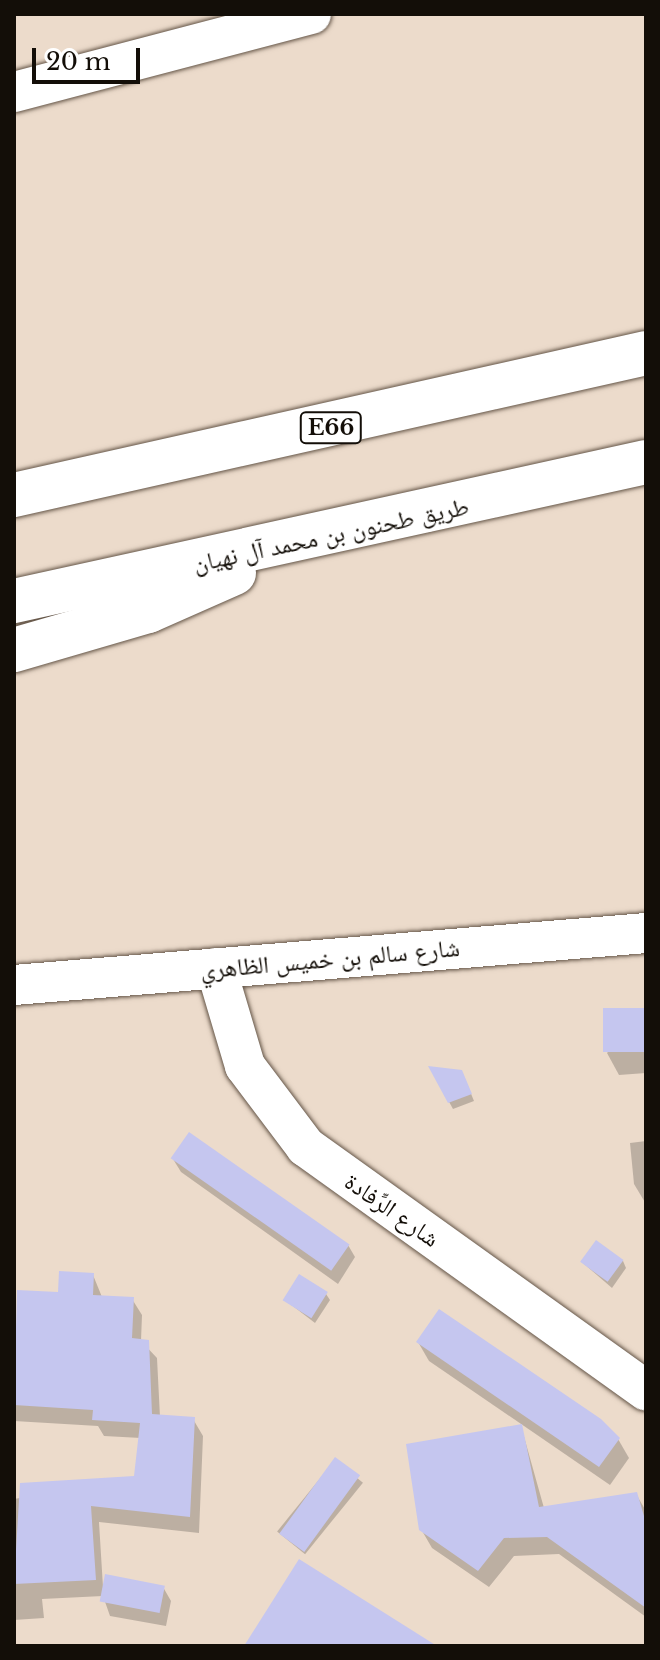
<!DOCTYPE html>
<meta charset="utf-8">
<style>
body{margin:0}
#map{position:relative;width:660px;height:1660px;overflow:hidden;background:#ecdbcb;font-family:"Libre Baskerville","Noto Naskh Arabic",serif}
div>[style]{position:absolute}
.shadow>*{inset:0;background:#0003;transform-origin:0 0}
.building>*{inset:0;background:#c5c6ef;transform-origin:0 0}
.roads{filter:drop-shadow(0 0 2px #645547) drop-shadow(0 0 2px #645547)}
.street>*{height:40px;margin:-20px;padding:0 20px;transform-origin:20px;border-radius:20px;background:#fff}
.highway>*{height:44px;margin:-22px;padding:0 22px;transform-origin:22px;border-radius:22px;background:#fff}
span{translate:-50% -50%;white-space:nowrap;text-align:center;line-height:1.15;-webkit-text-stroke:6px #fff;paint-order:stroke}
.shield-label span{padding:2px 6px;background:#fff;border:2px solid;border-radius:6px;-webkit-text-stroke-width:0}
.shield-label{font-size:22px;color:#130e08;font-weight:700}
.street-label{font-size:24px;color:#130e08}
.frame{position:absolute;inset:0;border:16px solid #130e08;pointer-events:none}
.scale{position:absolute;left:32px;top:48px;width:108px;height:36px;box-sizing:border-box;border:4px solid #130e08;border-top:0;padding-left:10px;font-size:24px;line-height:28px;white-space:nowrap;color:#130e08;-webkit-text-stroke:6px #fff;paint-order:stroke}
</style>
<div id="map">
<div class="shadow">
<div style="clip-path:polygon(646px 1012px,646px 1073px,619px 1075px,607px 1053px)"></div>
<div style="clip-path:polygon(431px 1069px,465px 1079px,474px 1101px,453px 1109px)"></div>
<div style="clip-path:polygon(646px 1141px,646px 1204px,634px 1184px,630px 1143px)"></div>
<div style="clip-path:polygon(173px 1159px,348px 1245px,355px 1257px,338px 1284px,181px 1172px)"></div>
<div style="clip-path:polygon(623px 1261px,626px 1268px,612px 1288px,583px 1263px)"></div>
<div style="clip-path:polygon(93px 1275px,102px 1297px,132px 1299px,142px 1315px,141px 1341px,157px 1358px,160px 1417px,193px 1419px,203px 1436px,199px 1533px,99px 1522px,103px 1587px,163px 1587px,171px 1601px,166px 1626px,110px 1616px,103px 1596px,42px 1599px,44px 1618px,14px 1620px,14px 1499px,136px 1478px,141px 1438px,104px 1436px,98px 1426px,14px 1421px,14px 1354px,59px 1294px)"></div>
<div style="clip-path:polygon(326px 1294px,330px 1300px,315px 1323px,285px 1300px)"></div>
<div style="clip-path:polygon(418px 1342px,618px 1439px,629px 1458px,610px 1485px,429px 1361px)"></div>
<div style="clip-path:polygon(521px 1426px,544px 1508px,636px 1494px,646px 1511px,646px 1617px,559px 1554px,514px 1556px,489px 1587px,432px 1548px,421px 1529px)"></div>
<div style="left:335px;top:1460px;width:36px;height:92px;rotate:39deg"></div>
</div>
<div class="building">
<div style="left:646px;top:1008px;width:44px;height:43px;rotate:90deg"></div>
<div style="clip-path:polygon(428px 1066px,462px 1070px,472px 1094px,448px 1103px)"></div>
<div style="left:189px;top:1132px;width:196px;height:32px;rotate:35deg"></div>
<div style="left:596px;top:1240px;width:34px;height:27px;rotate:36deg"></div>
<div style="clip-path:polygon(59px 1271px,94px 1273px,93px 1295px,134px 1297px,132px 1338px,149px 1340px,152px 1414px,195px 1417px,190px 1517px,91px 1506px,96px 1580px,14px 1584px,20px 1483px,134px 1476px,140px 1423px,92px 1420px,93px 1410px,14px 1405px,17px 1290px,58px 1292px)"></div>
<div style="left:299px;top:1274px;width:34px;height:31px;rotate:32deg"></div>
<div style="clip-path:polygon(439px 1309px,601px 1419px,620px 1438px,599px 1467px,416px 1342px)"></div>
<div style="clip-path:polygon(522px 1424px,539px 1507px,637px 1492px,646px 1523px,646px 1608px,547px 1537px,504px 1538px,478px 1571px,419px 1530px,406px 1444px)"></div>
<div style="left:335px;top:1457px;width:31px;height:95px;rotate:36deg"></div>
<div style="clip-path:polygon(299px 1559px,437px 1646px,244px 1646px)"></div>
<div style="left:105px;top:1574px;width:61px;height:28px;rotate:11deg"></div>
</div>
<div class="roads">
<div class="street">
<div style="left:14px;top:92px;width:307px;rotate:-14.7deg"></div>
<div style="left:216px;top:968px;width:102px;rotate:73.5deg"></div>
<div style="left:245px;top:1066px;width:101px;rotate:53deg"></div>
<div style="left:306px;top:1147px;width:418px;rotate:35.6deg"></div>
<div style="left:14px;top:985px;width:634px;rotate:-4.7deg"></div>
</div>
<div class="highway">
<div style="left:14px;top:495px;width:648px;rotate:-12.66deg"></div>
<div style="left:14px;top:601px;width:647px;rotate:-12.4deg"></div>
<div style="left:14px;top:650px;width:140px;rotate:-16.2deg"></div>
<div style="left:148px;top:611px;width:94px;rotate:-23.8deg"></div>
</div>
</div>
<div class="shield-label">
<span style="left:331px;top:428px">E66</span>
</div>
<div class="street-label">
<span style="left:331px;top:535px;rotate:-12deg">طريق طحنون بن محمد آل نهيان</span>
<span style="left:330px;top:959px;rotate:-5deg">شارع سالم بن خميس الظاهري</span>
<span style="left:392px;top:1210px;rotate:35deg">شارع الرِّفادة</span>
</div>
<div class="frame"></div>
<div class="scale">20 m</div>
</div>
